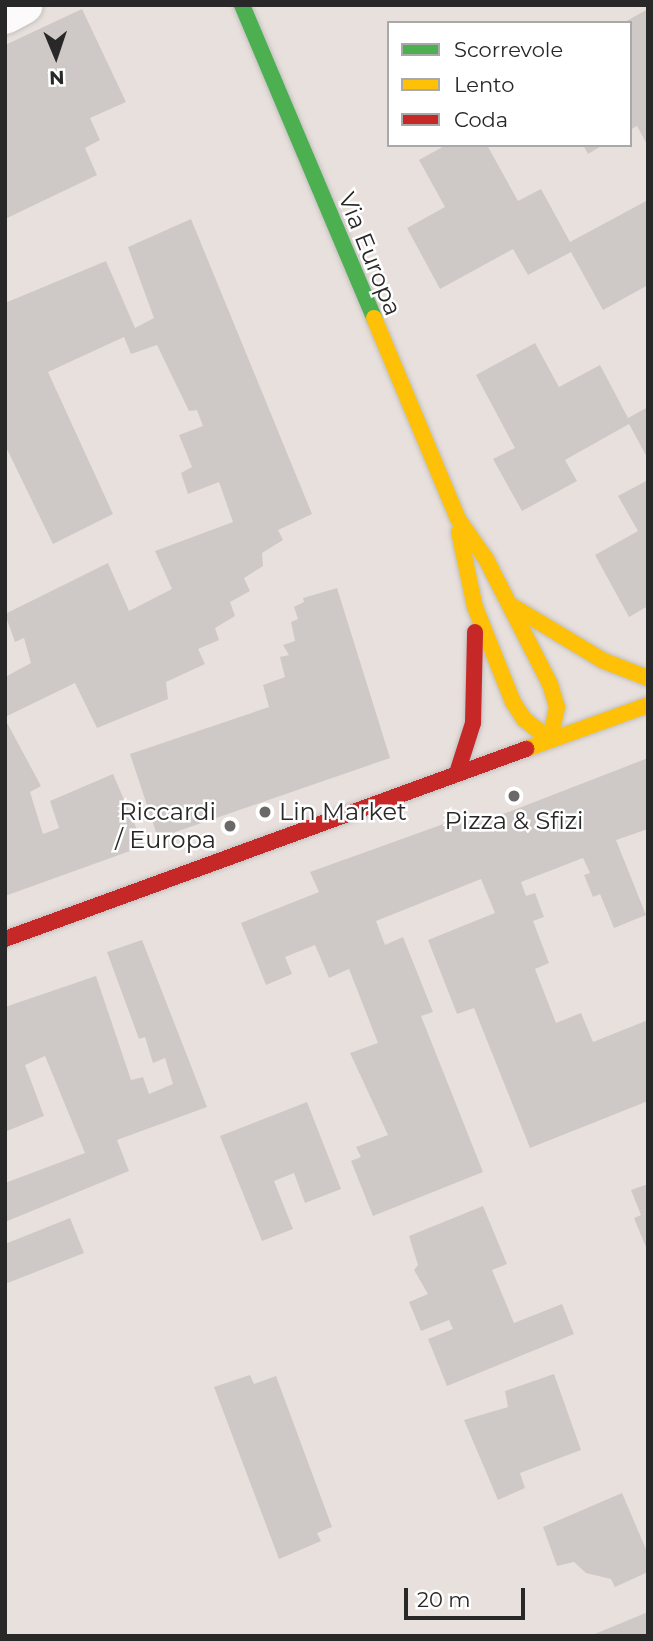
<!DOCTYPE html>
<style>
body{margin:0}
#map{position:relative;width:653px;height:1641px;overflow:hidden;background:#e8e0dc;font-family:Montserrat,sans-serif}
div>[style]{position:absolute}
.building>*{inset:0;background:#cec9c6}
.roads{filter:drop-shadow(0 0 2px #c1bfbf) drop-shadow(0 0 2px #c1bfbf)}
.street>*{height:38px;margin:-19px;padding:0 19px;transform-origin:19px;border-radius:19px;background:#fcfafa}
.fast>*{height:16px;margin:-8px;padding:0 8px;transform-origin:8px;border-radius:8px;background:#4caf50}
.slow>*{height:16px;margin:-8px;padding:0 8px;transform-origin:8px;border-radius:8px;background:#ffc107}
.jam>*{height:16px;margin:-8px;padding:0 8px;transform-origin:8px;border-radius:8px;background:#c62828}
.dots>*{width:19px;height:19px;translate:-50% -50%;box-sizing:border-box;border:4px solid #fff;border-radius:50%}
span{translate:-50% -50%;white-space:nowrap;text-align:center;line-height:1.15;-webkit-text-stroke:5px #fff;paint-order:stroke}
.street-label{font-size:24px;color:#282828}
.poi-label{font-size:24px;color:#282828}
.right{translate:-100% -50%;text-align:right}
.left{translate:0 -50%;text-align:left}
.frame{position:absolute;inset:0;border:7px solid #282828;pointer-events:none}
.legend{position:absolute;left:387px;top:21px;width:245px;height:126px;box-sizing:border-box;background:#fff;border:2px solid #a9a9a9;margin:0;padding:9px 12px;list-style:none;font-size:21px;color:#282828}
.legend li{display:flex;align-items:center;gap:14px;height:35px}
.legend b{width:35px;border:2px solid #a9a9a9}
.north{position:absolute;left:21px;top:21px;width:70px;height:70px;-webkit-text-stroke:5px #fff;paint-order:stroke;rotate:178deg;font-size:19px;font-weight:700;line-height:28px;text-align:center;color:#282828}
.north::after{content:'';display:block;margin:auto;width:24px;height:32px;background:#282828;clip-path:polygon(50% 0,100% 100%,50% 72%,0 100%)}
.scale{position:absolute;left:404px;top:1588px;width:121px;height:32px;box-sizing:border-box;border:4px solid #282828;border-top:0;padding-left:9px;font-size:21px;line-height:24px;white-space:nowrap;color:#282828;-webkit-text-stroke:5px #fff;paint-order:stroke}
</style>
<div id="map">
<div class="building">
<div style="clip-path:polygon(82px 9px,126px 102px,90px 118px,100px 140px,85px 148px,97px 175px,5px 219px,5px 45px)"></div>
<div style="clip-path:polygon(648px 9px,648px 146px,637px 126px,630px 130px,630px 23px,623px 23px)"></div>
<div style="clip-path:polygon(446px 145px,487px 145px,518px 201px,541px 189px,570px 242px,648px 200px,648px 285px,603px 310px,571px 252px,528px 275px,513px 249px,440px 289px,407px 228px,445px 207px,419px 160px)"></div>
<div style="clip-path:polygon(583px 145px,603px 145px,588px 154px)"></div>
<div style="clip-path:polygon(191px 219px,312px 514px,278px 530px,283px 540px,262px 553px,263px 566px,244px 578px,250px 591px,230px 602px,235px 616px,215px 628px,219px 640px,198px 649px,205px 664px,166px 682px,168px 699px,97px 728px,75px 683px,5px 717px,5px 677px,31px 663px,24px 638px,15px 642px,5px 614px,108px 563px,129px 611px,172px 589px,155px 551px,233px 522px,219px 482px,188px 494px,181px 473px,192px 467px,179px 435px,203px 426px,197px 410px,189px 411px,157px 345px,131px 354px,124px 337px,48px 372px,113px 514px,53px 544px,5px 445px,5px 303px,106px 261px,135px 328px,154px 318px,128px 247px)"></div>
<div style="clip-path:polygon(535px 343px,559px 387px,600px 365px,628px 418px,648px 407px,648px 459px,629px 424px,565px 460px,577px 481px,522px 511px,493px 459px,515px 448px,476px 375px)"></div>
<div style="clip-path:polygon(648px 480px,648px 606px,629px 617px,595px 555px,638px 531px,618px 496px)"></div>
<div style="clip-path:polygon(337px 588px,390px 758px,158px 838px,130px 754px,269px 707px,263px 685px,285px 677px,280px 657px,289px 655px,283px 645px,295px 641px,291px 622px,298px 619px,294px 607px,304px 602px,303px 598px)"></div>
<div style="clip-path:polygon(5px 719px,41px 786px,30px 792px,43px 834px,59px 828px,50px 801px,113px 774px,144px 846px,5px 896px)"></div>
<div style="clip-path:polygon(648px 758px,648px 829px,616px 840px,646px 915px,614px 928px,600px 894px,593px 897px,584px 875px,590px 873px,583px 858px,521px 882px,526px 896px,535px 893px,544px 917px,533px 921px,549px 963px,535px 969px,556px 1023px,581px 1013px,593px 1042px,648px 1020px,648px 1101px,530px 1148px,474px 1008px,457px 1014px,428px 940px,495px 913px,481px 879px,376px 921px,385px 945px,403px 937px,433px 1012px,421px 1016px,483px 1172px,373px 1216px,351px 1161px,361px 1157px,356px 1147px,388px 1135px,350px 1053px,378px 1043px,349px 969px,329px 978px,315px 945px,285px 957px,292px 974px,266px 985px,241px 923px,319px 892px,310px 872px,463px 817px,467px 828px)"></div>
<div style="clip-path:polygon(142px 940px,207px 1107px,117px 1140px,129px 1171px,5px 1222px,5px 1183px,85px 1153px,45px 1056px,25px 1065px,44px 1116px,7px 1131px,5px 1007px,96px 976px,131px 1080px,143px 1077px,149px 1094px,173px 1084px,165px 1058px,153px 1063px,145px 1037px,139px 1039px,107px 952px)"></div>
<div style="clip-path:polygon(307px 1102px,341px 1189px,305px 1203px,294px 1173px,274px 1181px,293px 1229px,262px 1241px,220px 1136px)"></div>
<div style="clip-path:polygon(648px 1184px,648px 1252px,634px 1218px,641px 1215px,631px 1190px)"></div>
<div style="clip-path:polygon(483px 1206px,507px 1264px,492px 1270px,514px 1323px,562px 1304px,574px 1334px,447px 1386px,428px 1339px,453px 1329px,449px 1320px,421px 1331px,409px 1302px,428px 1294px,414px 1270px,418px 1265px,409px 1236px)"></div>
<div style="clip-path:polygon(70px 1218px,84px 1253px,5px 1284px,5px 1244px)"></div>
<div style="clip-path:polygon(554px 1374px,581px 1450px,520px 1473px,525px 1488px,498px 1500px,464px 1420px,508px 1407px,505px 1391px)"></div>
<div style="clip-path:polygon(250px 1375px,254px 1384px,276px 1376px,332px 1527px,317px 1533px,321px 1541px,279px 1559px,214px 1387px)"></div>
<div style="clip-path:polygon(622px 1493px,648px 1554px,648px 1572px,615px 1587px,611px 1579px,586px 1573px,574px 1562px,557px 1566px,543px 1527px)"></div>
<div style="clip-path:polygon(648px 1612px,648px 1636px,590px 1636px)"></div>
</div>
<div class="roads">
<div class="street">
<div style="left:5px;top:15px;width:21px;rotate:-28deg"></div>
</div>
<div class="fast">
<div style="left:242px;top:5px;width:340px;rotate:67.1deg"></div>
</div>
<div class="slow">
<div style="left:374px;top:318px;width:218px;rotate:67.3deg"></div>
<div style="left:458px;top:519px;width:49px;rotate:55deg"></div>
<div style="left:486px;top:559px;width:140px;rotate:62.9deg"></div>
<div style="left:550px;top:684px;width:24px;rotate:73deg"></div>
<div style="left:557px;top:707px;width:34px;rotate:102deg"></div>
<div style="left:459px;top:532px;width:77px;rotate:78deg"></div>
<div style="left:475px;top:607px;width:102px;rotate:68.2deg"></div>
<div style="left:513px;top:702px;width:20px;rotate:57deg"></div>
<div style="left:524px;top:719px;width:33px;rotate:39deg"></div>
<div style="left:514px;top:607px;width:105px;rotate:31deg"></div>
<div style="left:604px;top:661px;width:47px;rotate:21.1deg"></div>
<div style="left:526px;top:749px;width:130px;rotate:-19.8deg"></div>
</div>
<div class="jam">
<div style="left:458px;top:770px;width:49px;rotate:-72.3deg"></div>
<div style="left:473px;top:723px;width:91px;rotate:-88.7deg"></div>
<div style="left:5px;top:939px;width:555px;rotate:-20.04deg"></div>
</div>
</div>
<div class="dots">
<div style="left:514px;top:796px;background:#6b6867"></div>
<div style="left:265px;top:812px;background:#6b6867"></div>
<div style="left:230px;top:826px;background:#6b6867"></div>
</div>
<div class="street-label">
<span style="left:370px;top:254px;rotate:68deg">Via Europa</span>
</div>
<div class="poi-label">
<span class="right" style="left:216px;top:826px">Riccardi<br>/ Europa</span>
<span class="left" style="left:279px;top:812px">Lin Market</span>
<span style="left:514px;top:821px">Pizza &amp; Sfizi</span>
</div>
<div class="frame"></div>
<ul class="legend">
<li><b style="height:9px;background:#4caf50"></b>Scorrevole</li>
<li><b style="height:9px;background:#ffc107"></b>Lento</li>
<li><b style="height:9px;background:#c62828"></b>Coda</li>
</ul>
<div class="north">N</div>
<div class="scale">20 m</div>
</div>
